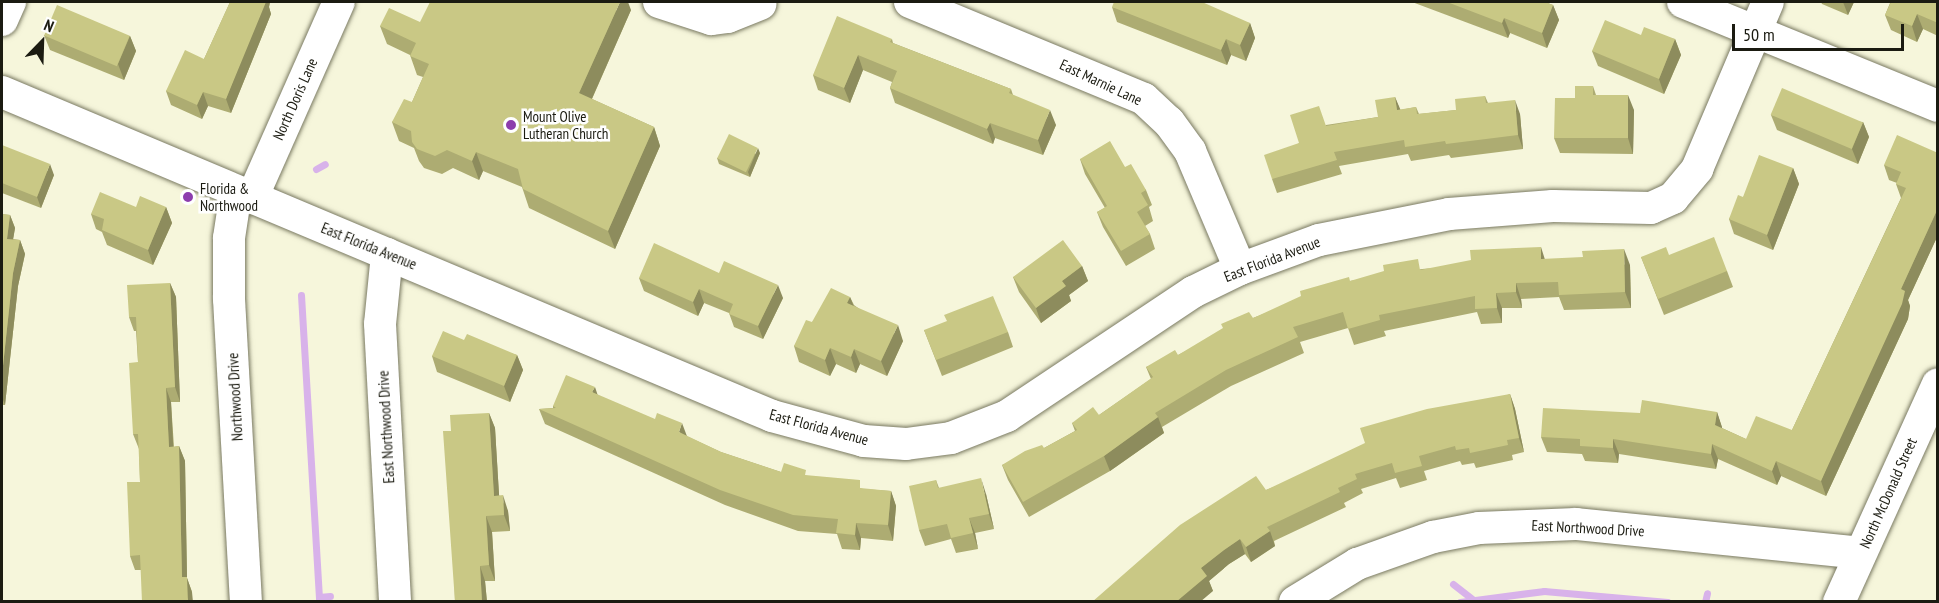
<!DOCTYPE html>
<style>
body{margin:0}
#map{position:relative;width:1939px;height:603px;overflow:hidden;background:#f6f6db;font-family:"PT Sans Narrow",sans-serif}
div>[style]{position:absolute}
.stream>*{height:7px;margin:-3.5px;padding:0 3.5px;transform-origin:3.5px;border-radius:3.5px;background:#d8b2ea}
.roads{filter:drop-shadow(0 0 2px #797961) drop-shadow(0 0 2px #797961)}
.minor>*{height:32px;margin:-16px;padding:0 16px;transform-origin:16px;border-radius:16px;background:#fff}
.wall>*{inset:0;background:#adac72}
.shaded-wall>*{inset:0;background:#8d8c5d}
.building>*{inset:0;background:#c9c885;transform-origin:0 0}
.dots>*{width:16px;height:16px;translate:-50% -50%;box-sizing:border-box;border:3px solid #fff;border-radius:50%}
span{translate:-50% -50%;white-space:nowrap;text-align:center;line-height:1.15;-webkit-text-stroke:5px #fff;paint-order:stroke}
.street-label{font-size:15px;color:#1b1b11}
.poi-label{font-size:15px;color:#1b1b11}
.left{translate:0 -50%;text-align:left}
.frame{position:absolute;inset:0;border:3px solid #1b1b11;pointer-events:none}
.north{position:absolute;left:12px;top:12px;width:60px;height:60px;-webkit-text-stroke:4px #fff;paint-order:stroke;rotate:23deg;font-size:16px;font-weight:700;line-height:24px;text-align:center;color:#1b1b11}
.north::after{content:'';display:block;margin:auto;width:21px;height:27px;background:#1b1b11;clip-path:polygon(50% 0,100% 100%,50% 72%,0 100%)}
.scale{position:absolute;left:1732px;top:24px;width:172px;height:27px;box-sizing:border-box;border:3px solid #1b1b11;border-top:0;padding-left:8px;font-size:18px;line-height:21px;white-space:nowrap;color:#1b1b11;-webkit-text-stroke:4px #fff;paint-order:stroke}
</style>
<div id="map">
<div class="stream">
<div style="left:316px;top:169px;width:10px;rotate:-29deg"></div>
<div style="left:301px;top:295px;width:308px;rotate:86.6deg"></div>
<div style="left:1453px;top:584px;width:24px;rotate:38deg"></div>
<div style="left:319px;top:597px;width:11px;rotate:-5deg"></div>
<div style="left:1460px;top:602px;width:85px;rotate:-7.5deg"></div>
<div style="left:1544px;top:591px;width:124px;rotate:5.1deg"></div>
<div style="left:1705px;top:602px;width:9px;rotate:-77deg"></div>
</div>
<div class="roads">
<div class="minor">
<div style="left:659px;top:2px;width:55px;rotate:18.1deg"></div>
<div style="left:711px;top:19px;width:17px;rotate:-7deg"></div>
<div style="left:728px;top:17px;width:35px;rotate:-22deg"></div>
<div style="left:910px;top:2px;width:253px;rotate:22.5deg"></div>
<div style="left:1144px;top:99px;width:34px;rotate:43deg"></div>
<div style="left:1169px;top:122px;width:36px;rotate:54deg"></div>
<div style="left:1190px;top:151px;width:128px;rotate:67deg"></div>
<div style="left:1683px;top:2px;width:275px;rotate:22.2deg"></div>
<div style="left:2px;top:20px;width:20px;rotate:-66deg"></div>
<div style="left:2px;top:92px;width:835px;rotate:22.82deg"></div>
<div style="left:772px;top:416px;width:95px;rotate:15.2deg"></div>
<div style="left:864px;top:441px;width:42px;rotate:4.1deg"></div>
<div style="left:906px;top:444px;width:45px;rotate:-7.6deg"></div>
<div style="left:951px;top:438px;width:60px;rotate:-21.4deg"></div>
<div style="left:1007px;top:416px;width:224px;rotate:-33.7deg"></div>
<div style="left:1193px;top:292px;width:52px;rotate:-26.1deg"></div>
<div style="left:1240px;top:269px;width:84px;rotate:-20.2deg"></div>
<div style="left:1319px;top:240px;width:133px;rotate:-11.3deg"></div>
<div style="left:1449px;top:214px;width:104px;rotate:-4.4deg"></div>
<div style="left:1553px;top:206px;width:98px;rotate:1.2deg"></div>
<div style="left:1651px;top:208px;width:24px;rotate:-24deg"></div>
<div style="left:1673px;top:198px;width:38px;rotate:-50deg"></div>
<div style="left:1697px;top:169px;width:181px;rotate:-67deg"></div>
<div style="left:236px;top:192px;width:47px;rotate:98.7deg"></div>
<div style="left:229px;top:238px;width:61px;rotate:90deg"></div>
<div style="left:229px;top:299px;width:303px;rotate:86.8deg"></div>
<div style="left:252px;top:198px;width:214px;rotate:-66.1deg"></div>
<div style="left:387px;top:254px;width:70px;rotate:95.7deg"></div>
<div style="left:380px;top:324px;width:278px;rotate:86.9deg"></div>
<div style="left:1295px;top:602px;width:73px;rotate:-31.5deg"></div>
<div style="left:1357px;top:564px;width:81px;rotate:-19.6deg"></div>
<div style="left:1433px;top:537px;width:47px;rotate:-11.1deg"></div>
<div style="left:1479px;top:528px;width:97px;rotate:-2.4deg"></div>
<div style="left:1576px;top:524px;width:286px;rotate:5.8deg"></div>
<div style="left:1839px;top:602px;width:239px;rotate:-65.6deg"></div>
</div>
</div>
<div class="wall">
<div style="clip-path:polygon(230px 2px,270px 2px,269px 7px,271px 14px,231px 113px,208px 106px,202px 119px,171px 105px,166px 91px,204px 59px)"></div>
<div style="clip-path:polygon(1412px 2px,1545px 2px,1553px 5px,1559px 20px,1547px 48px,1510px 33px,1508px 38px)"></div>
<div style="clip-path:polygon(1821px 2px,1854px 2px,1848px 15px,1822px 4px)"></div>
<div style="clip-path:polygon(1885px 2px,1938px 2px,1938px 36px,1923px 29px,1917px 42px,1891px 30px,1885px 15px,1890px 3px)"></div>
<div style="clip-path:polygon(1112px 7px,1250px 23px,1255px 38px,1246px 61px,1231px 55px,1227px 65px,1117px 22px)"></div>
<div style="clip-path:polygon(631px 10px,592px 99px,654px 127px,660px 146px,615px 249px,529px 208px,522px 187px,483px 171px,479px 180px,453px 168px,442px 174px,424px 168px,419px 161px,414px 148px,399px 141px,392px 122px,412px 102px,423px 77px,417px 75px,410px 55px,387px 44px,380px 26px,420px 22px)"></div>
<div style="clip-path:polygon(44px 35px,130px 36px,136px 51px,124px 80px,50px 50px)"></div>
<div style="clip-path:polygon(1641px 35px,1675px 39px,1681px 55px,1664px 94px,1598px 66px,1592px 51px)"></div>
<div style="clip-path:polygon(892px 39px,893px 43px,1011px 89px,1013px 95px,1056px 125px,1043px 155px,995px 138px,993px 144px,895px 103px,890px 88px,892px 82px,863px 70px,850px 103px,818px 90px,813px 75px)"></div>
<div style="clip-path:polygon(1593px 86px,1596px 95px,1634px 110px,1633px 154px,1560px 153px,1554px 138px,1575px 98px)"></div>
<div style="clip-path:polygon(1485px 96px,1488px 103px,1520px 114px,1523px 149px,1451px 158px,1449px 155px,1411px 161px,1408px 154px,1339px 166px,1342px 174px,1277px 193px,1272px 179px,1299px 143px,1326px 125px,1378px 117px,1395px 97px,1400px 110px,1416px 107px,1419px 114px,1456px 110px)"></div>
<div style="clip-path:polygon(1771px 115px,1863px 122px,1869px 137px,1858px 164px,1777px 130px)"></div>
<div style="clip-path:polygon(2px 146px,54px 175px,41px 208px,2px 193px)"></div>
<div style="clip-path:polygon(760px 153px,750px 177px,719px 164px,717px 158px)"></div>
<div style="clip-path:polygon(1938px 153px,1938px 235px,1908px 300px,1910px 306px,1908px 319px,1826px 496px,1781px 476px,1777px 485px,1718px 459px,1716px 469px,1619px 454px,1618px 463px,1585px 461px,1582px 454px,1547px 452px,1541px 437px,1640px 413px,1717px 412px,1722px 428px,1746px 439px,1792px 430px,1901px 198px,1896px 184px,1897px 183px,1889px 180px,1884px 165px)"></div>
<div style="clip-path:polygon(1080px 159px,1125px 167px,1146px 190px,1152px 205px,1149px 207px,1153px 221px,1145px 226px,1150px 234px,1155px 249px,1126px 266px,1103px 227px,1097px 212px,1105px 208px,1085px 174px)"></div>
<div style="clip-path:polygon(1793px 168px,1799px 184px,1773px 250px,1734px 234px,1729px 219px,1743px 197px)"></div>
<div style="clip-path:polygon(136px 207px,166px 207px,172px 223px,153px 265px,107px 245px,102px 232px,96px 229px,91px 214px)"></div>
<div style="clip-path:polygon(2px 214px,10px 215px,15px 228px,13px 239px,20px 240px,25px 254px,18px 286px,5px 405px,2px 405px)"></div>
<div style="clip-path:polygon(1669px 255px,1727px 271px,1733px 287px,1664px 315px,1641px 257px)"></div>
<div style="clip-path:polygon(1545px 259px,1630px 265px,1631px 308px,1564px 310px,1559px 297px,1521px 299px,1522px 308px,1502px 308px,1502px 323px,1481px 324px,1477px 312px,1384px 331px,1386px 336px,1354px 345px,1348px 328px,1300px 342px,1304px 353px,1231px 386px,1162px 427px,1164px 433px,1110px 471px,1029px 517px,1008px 480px,1002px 465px,1044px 448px,1075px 431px,1072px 423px,1099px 415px,1151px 379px,1146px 367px,1178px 355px,1253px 318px,1350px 281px,1422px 269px)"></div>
<div style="clip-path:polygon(1082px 266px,1088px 281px,1069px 295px,1071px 301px,1041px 323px,1019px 292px,1013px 277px)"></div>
<div style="clip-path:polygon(719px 273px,783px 298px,763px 339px,734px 327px,729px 313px,704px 303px,698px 316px,644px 291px,639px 278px)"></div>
<div style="clip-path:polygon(170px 283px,176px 297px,180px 402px,171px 402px,174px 447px,179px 446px,185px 461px,187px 578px,192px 592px,141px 570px,135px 570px,130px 556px,140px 482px,139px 449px,133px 434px,138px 362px,136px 331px,134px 331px,129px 317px)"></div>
<div style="clip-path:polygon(850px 297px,854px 305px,903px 341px,887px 376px,860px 364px,856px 373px,836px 364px,830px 376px,799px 362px,794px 346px,812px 322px)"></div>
<div style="clip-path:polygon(924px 330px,1008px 332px,1013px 347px,942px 376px)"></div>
<div style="clip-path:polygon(464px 340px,517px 355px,523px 370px,510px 402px,437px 372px,432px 356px)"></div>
<div style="clip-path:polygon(1510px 394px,1515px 409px,1524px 452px,1512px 455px,1513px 460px,1476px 468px,1474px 463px,1462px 465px,1460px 461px,1424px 471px,1427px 480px,1400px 488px,1396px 478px,1361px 489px,1363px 493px,1344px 503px,1346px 507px,1274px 541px,1275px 546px,1251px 562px,1245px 554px,1229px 564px,1209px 581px,1213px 591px,1092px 602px,1266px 490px)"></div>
<div style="clip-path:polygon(597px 395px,721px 452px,781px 472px,808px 476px,863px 489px,891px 491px,896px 506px,893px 541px,861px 538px,860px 550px,842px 549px,837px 534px,798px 531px,725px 505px,545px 424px,539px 409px,553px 408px,553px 406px)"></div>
<div style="clip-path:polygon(489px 413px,495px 428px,499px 495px,508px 511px,510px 531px,492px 532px,495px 581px,485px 581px,487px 602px,455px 602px,451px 431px)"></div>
<div style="clip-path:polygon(936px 480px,939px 488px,986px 494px,994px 529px,975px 533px,978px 549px,956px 553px,951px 539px,925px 546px,919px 530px)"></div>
</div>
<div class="shaded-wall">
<div style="clip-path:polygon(263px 2px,270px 2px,269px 7px,271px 14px,231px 113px,226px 99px)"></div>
<div style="clip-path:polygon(620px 2px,628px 2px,631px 10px,586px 112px,579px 93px)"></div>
<div style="clip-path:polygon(1843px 2px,1854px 2px,1848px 15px)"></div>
<div style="clip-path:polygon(1553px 5px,1559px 20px,1547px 48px,1542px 33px)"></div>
<div style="clip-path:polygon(1917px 14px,1923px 29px,1917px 42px,1912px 26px)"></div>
<div style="clip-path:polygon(1504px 18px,1510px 33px,1508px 38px,1502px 23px)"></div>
<div style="clip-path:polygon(1250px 23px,1255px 38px,1246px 61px,1240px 45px)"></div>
<div style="clip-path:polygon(130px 36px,136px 51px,124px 80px,118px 64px)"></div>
<div style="clip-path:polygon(1226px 39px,1231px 55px,1227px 65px,1221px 50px)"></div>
<div style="clip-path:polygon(1675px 39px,1681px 55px,1664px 94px,1659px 79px)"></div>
<div style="clip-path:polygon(858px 55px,863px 70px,850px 103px,844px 88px)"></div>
<div style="clip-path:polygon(203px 92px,208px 106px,202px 119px,197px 105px)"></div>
<div style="clip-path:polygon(1628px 95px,1634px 110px,1633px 154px,1628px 138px)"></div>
<div style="clip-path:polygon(1395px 97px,1401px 111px,1397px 110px)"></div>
<div style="clip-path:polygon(1515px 100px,1520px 114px,1523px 149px,1518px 135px)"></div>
<div style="clip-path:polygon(1050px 110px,1056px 125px,1043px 155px,1038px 140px)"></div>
<div style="clip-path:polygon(1863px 122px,1869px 137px,1858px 164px,1852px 149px)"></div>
<div style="clip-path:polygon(990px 123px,995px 138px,993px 144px,987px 129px)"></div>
<div style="clip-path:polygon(654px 127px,660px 146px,615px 249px,608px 231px)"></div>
<div style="clip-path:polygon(758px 148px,760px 153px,750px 177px,748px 172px)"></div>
<div style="clip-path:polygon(476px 152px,483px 171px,479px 180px,472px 161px)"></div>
<div style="clip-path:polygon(50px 164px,54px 175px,41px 208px,37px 197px)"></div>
<div style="clip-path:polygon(1793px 168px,1799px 184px,1773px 250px,1767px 235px)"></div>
<div style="clip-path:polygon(166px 207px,172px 223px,153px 265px,148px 250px)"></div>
<div style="clip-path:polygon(1938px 208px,1938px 235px,1908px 300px,1910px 306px,1908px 319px,1826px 496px,1821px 481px,1901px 289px)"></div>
<div style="clip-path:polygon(10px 215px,15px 228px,11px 252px,7px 239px)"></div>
<div style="clip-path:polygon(20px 240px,25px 254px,18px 286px,5px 405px,2px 397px,2px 375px,13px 273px)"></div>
<div style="clip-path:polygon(1541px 247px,1546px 263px,1541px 259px)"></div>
<div style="clip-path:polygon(1624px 249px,1630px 265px,1631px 308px,1625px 292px)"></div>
<div style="clip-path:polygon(1082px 266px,1088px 281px,1069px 295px,1071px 301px,1041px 323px,1036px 308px,1062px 281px)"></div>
<div style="clip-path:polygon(170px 283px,176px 297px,180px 402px,175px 387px)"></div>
<div style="clip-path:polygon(1516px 283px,1521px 299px,1522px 308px,1516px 292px)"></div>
<div style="clip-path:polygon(778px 285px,783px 298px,763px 339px,758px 326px)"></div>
<div style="clip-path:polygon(699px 289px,704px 303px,698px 316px,693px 302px)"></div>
<div style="clip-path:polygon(1496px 293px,1502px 308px,1502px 323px,1497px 308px)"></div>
<div style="clip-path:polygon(850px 297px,856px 312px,847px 303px)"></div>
<div style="clip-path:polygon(898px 325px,903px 341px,887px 376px,881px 361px)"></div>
<div style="clip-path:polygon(830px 348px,836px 364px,830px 376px,825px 360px)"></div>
<div style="clip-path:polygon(854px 349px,860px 364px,856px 373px,851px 357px)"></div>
<div style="clip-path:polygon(517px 355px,523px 370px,510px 402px,504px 386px)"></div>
<div style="clip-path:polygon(595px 387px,600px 402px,592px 392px)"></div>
<div style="clip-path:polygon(166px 388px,171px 402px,174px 462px,169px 447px)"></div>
<div style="clip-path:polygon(1510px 394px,1515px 409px,1524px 452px,1519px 438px)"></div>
<div style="clip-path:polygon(1717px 412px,1722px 427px,1721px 440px,1715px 425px)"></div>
<div style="clip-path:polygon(489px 413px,495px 428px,500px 511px,494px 496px)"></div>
<div style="clip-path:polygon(1158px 417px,1164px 433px,1110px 471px,1104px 456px)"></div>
<div style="clip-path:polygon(682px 423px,688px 439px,679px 432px)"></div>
<div style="clip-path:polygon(1613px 439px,1619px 454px,1618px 463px,1613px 448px)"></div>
<div style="clip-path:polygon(1712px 444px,1718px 459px,1716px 469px,1711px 454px)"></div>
<div style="clip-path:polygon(179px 446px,185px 461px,187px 578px,192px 592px,193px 602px,188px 602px,182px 577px)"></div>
<div style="clip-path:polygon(1776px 461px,1781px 476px,1777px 485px,1772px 471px)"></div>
<div style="clip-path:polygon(981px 478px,986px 494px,994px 529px,989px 514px)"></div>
<div style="clip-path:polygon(891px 491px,896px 506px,893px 541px,888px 525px)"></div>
<div style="clip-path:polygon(503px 495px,508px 511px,510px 531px,504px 515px)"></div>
<div style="clip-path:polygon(486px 516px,492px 532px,495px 581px,489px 565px)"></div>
<div style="clip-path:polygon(969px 518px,975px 533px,978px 549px,973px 533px)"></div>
<div style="clip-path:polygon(856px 523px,861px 538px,860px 550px,855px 535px)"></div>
<div style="clip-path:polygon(1270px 531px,1275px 546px,1251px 562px,1246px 547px)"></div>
<div style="clip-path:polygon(1240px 539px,1245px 554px,1229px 564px,1209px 581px,1213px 591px,1200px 602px,1176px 602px,1201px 568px,1224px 550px)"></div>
<div style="clip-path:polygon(480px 566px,485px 581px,487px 602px,482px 602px)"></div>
</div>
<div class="building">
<div style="clip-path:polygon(230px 2px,266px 2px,226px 99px,203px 92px,197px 105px,166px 91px,185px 50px,204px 59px)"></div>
<div style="clip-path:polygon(430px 2px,620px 2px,579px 93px,654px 127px,608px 231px,523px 189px,518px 169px,476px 152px,472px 161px,447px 150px,435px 156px,417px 149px,412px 142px,411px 131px,392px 122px,404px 99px,412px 102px,429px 64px,410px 56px,416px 43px,380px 26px,389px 8px,420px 22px)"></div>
<div style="clip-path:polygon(1114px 2px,1202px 2px,1250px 23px,1240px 45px,1226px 39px,1221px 50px,1112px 7px)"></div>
<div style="clip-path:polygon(1447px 2px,1545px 2px,1553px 5px,1542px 33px,1504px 18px,1502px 23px)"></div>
<div style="clip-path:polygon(1891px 2px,1938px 2px,1938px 23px,1917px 14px,1912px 26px,1885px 15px)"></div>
<div style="left:57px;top:5px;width:79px;height:33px;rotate:23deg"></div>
<div style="clip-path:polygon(837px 16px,892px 39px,890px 42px,1011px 89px,1009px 93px,1050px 110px,1038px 140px,990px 123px,987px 129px,890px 88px,897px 71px,858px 55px,844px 88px,813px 75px)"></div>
<div style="clip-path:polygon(1605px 20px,1641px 35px,1644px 27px,1675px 39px,1659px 79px,1592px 51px)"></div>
<div style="clip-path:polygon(1575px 86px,1593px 86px,1593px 95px,1628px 95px,1628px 138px,1554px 138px,1555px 98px,1575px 98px)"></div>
<div style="left:1782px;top:88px;width:88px;height:29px;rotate:23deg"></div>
<div style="clip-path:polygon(1485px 96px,1486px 103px,1515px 100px,1518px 135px,1446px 144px,1445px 141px,1405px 147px,1404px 140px,1334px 152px,1337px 160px,1272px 179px,1264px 155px,1299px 143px,1290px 115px,1319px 106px,1326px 126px,1378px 117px,1375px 100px,1395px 97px,1397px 110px,1416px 107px,1417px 114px,1456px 110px,1455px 99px)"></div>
<div style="left:729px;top:134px;width:32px;height:27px;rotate:26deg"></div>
<div style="clip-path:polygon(1897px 135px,1938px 153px,1938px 208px,1901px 289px,1905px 291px,1902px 304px,1821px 481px,1776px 461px,1772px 471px,1712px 444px,1711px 454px,1613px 439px,1613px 448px,1580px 446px,1580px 439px,1541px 437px,1543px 408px,1640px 413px,1642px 400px,1717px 412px,1715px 425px,1746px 439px,1756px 416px,1792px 430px,1906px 188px,1896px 184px,1901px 172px,1884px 165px)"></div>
<div style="clip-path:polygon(1110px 141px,1125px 167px,1131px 164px,1146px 190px,1141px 193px,1148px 205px,1137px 212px,1150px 234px,1121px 251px,1097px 212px,1107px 206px,1080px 159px)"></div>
<div style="clip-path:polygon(2px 145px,50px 164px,37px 197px,2px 183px)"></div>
<div style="clip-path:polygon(1759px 155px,1793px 168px,1767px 235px,1729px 219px,1738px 195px,1743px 197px)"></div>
<div style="clip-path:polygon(100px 192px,136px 207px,140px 196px,166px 207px,148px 250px,102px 230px,104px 219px,91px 214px)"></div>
<div style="clip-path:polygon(2px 214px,10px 215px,7px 239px,20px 240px,13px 273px,2px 375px)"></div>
<div style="clip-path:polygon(1714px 237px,1727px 271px,1658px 299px,1641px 257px,1666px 247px,1669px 255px)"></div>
<div style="clip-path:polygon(1063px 240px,1082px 266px,1062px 281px,1066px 286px,1036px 308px,1013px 277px)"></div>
<div style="clip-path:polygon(654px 243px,719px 273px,724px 261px,778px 285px,758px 326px,729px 314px,733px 304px,699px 289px,693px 302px,639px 278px)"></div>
<div style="clip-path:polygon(1541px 247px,1541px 259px,1583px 257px,1582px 251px,1624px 249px,1625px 292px,1559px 295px,1558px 282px,1516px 283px,1516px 292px,1496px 293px,1497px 308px,1475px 309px,1475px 296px,1379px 315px,1380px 320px,1348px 329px,1343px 312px,1293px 327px,1298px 337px,1226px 370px,1155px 413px,1158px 417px,1104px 456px,1023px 502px,1002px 465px,1025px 451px,1042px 445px,1044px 448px,1077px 430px,1072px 423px,1093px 407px,1099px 415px,1153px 377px,1146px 367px,1175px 350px,1178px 355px,1223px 328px,1221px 324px,1249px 312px,1253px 318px,1301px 296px,1300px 291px,1349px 277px,1350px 281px,1384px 271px,1383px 265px,1418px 259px,1420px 270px,1471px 260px,1470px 250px)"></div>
<div style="clip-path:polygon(170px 283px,175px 387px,166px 388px,169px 447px,179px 446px,182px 577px,187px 577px,188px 602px,142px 602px,140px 555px,130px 556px,127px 482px,140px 482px,138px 434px,133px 434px,129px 363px,138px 362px,136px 317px,129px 317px,127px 285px)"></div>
<div style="clip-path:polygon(831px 288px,850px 297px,847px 303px,898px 325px,881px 361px,854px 349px,851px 357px,830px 348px,825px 360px,794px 346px,806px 320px,812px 322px)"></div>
<div style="clip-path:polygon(993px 296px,1008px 332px,936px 360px,924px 330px,947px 321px,944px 315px)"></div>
<div style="clip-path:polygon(443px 331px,464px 340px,467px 334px,517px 355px,504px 386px,432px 356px)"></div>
<div style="clip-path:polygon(566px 375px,595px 387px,592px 392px,655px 419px,657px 413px,682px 423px,679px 432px,721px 452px,781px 472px,784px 463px,806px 470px,805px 475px,860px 480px,860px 488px,891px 491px,888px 525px,856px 523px,855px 535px,836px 533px,838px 519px,793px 515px,720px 490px,539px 409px,556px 408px,553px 406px)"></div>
<div style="clip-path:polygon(1510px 394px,1519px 438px,1507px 440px,1508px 445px,1470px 453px,1469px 448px,1456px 450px,1455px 446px,1419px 456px,1422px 466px,1395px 473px,1392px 463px,1355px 474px,1357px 479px,1338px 488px,1340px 492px,1267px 527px,1270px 531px,1246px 547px,1240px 539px,1224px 550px,1201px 568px,1207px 576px,1176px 602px,1092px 602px,1180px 525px,1256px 476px,1266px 490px,1365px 443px,1360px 428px,1427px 409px)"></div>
<div style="clip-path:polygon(489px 413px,494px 496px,503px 495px,504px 515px,486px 516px,489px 565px,480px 566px,482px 602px,455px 602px,443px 431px,451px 431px,450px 415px)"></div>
<div style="clip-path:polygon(981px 478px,989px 514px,969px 518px,973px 533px,951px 538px,947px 524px,919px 530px,909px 486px,936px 480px,938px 488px)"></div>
</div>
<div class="dots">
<div style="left:511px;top:125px;background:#8d3dad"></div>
<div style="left:188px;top:197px;background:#8d3dad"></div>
</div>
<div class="street-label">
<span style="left:1101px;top:82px;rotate:25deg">East Marnie Lane</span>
<span style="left:295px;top:99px;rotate:-66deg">North Doris Lane</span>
<span style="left:369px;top:246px;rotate:22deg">East Florida Avenue</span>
<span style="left:1272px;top:259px;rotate:-21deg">East Florida Avenue</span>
<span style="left:235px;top:397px;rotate:-93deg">Northwood Drive</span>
<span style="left:386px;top:427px;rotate:-93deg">East Northwood Drive</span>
<span style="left:819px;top:427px;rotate:15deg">East Florida Avenue</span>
<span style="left:1888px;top:493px;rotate:-66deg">North McDonald Street</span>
<span style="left:1588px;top:528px;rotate:3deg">East Northwood Drive</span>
</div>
<div class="poi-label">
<span class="left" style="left:523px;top:125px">Mount Olive<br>Lutheran Church</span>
<span class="left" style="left:200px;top:197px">Florida &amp;<br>Northwood</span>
</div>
<div class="frame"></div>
<div class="north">N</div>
<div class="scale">50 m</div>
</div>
